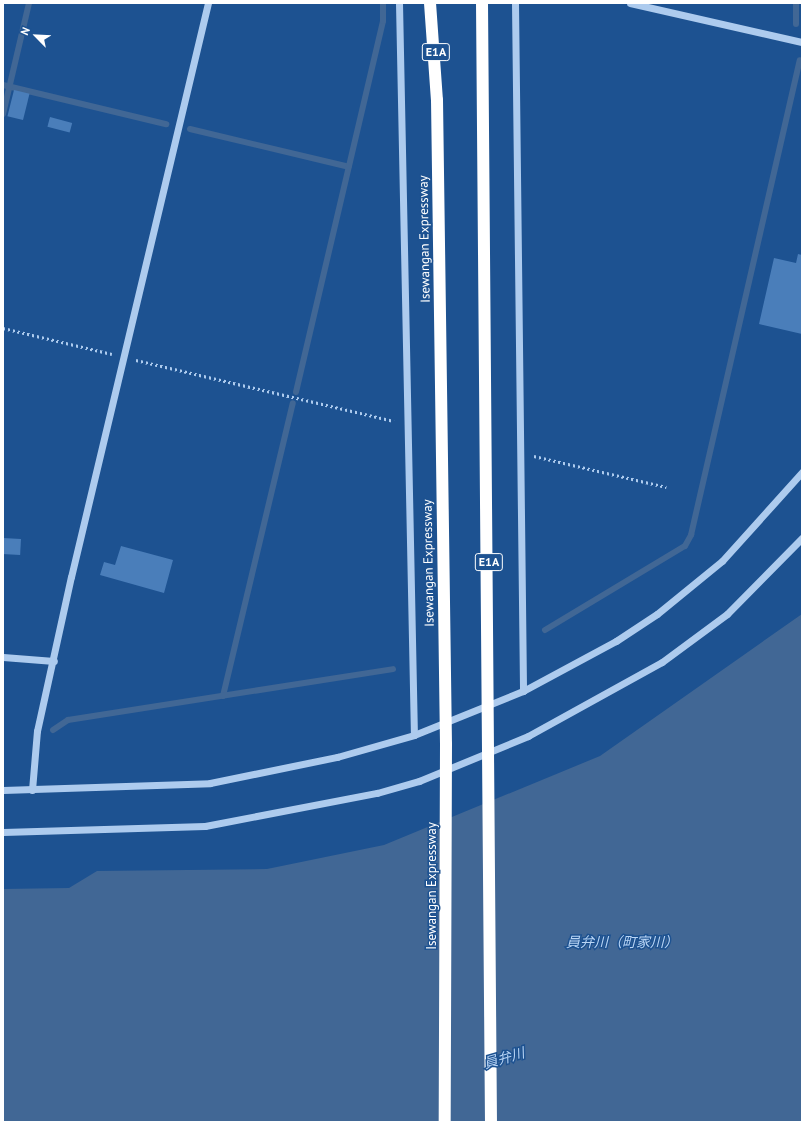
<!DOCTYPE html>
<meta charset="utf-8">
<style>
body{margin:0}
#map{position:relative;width:805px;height:1125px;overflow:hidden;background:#1d5291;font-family:"PT Sans","Noto Sans JP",sans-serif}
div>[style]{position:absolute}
.water>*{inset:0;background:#416795}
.stream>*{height:6px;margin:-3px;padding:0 3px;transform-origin:3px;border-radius:3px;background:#416795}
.building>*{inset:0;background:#4a7eba;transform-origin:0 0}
.path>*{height:2.5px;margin-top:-1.25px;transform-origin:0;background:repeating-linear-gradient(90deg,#adcbee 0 2px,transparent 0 5px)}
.minor>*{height:7px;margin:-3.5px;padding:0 3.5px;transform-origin:3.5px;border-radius:3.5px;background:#adcbee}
.highway>*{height:12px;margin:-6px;padding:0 6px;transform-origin:6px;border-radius:6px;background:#fff}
.highway-bridge>*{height:12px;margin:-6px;padding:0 6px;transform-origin:6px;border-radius:6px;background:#fff}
span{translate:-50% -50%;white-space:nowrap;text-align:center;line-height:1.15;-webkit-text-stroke:3px #1d5291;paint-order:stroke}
.shield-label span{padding:1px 3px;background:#1d5291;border:1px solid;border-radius:3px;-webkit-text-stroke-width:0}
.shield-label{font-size:12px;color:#fff;font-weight:700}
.street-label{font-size:13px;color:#fff}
.water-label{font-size:14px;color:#b9d5f5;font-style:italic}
.frame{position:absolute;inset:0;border:4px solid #fff;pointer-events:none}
.north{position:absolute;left:16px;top:16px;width:40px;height:40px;-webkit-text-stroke:3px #1d5291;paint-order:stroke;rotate:294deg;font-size:11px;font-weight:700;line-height:16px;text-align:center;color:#fff}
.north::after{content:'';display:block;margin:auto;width:14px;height:18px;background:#fff;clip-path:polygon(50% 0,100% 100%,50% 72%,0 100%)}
</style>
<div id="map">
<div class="water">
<div style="clip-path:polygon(802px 614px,802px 1122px,3px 1122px,3px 889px,69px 888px,97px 871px,267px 869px,384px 845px,600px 756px)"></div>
</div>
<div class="stream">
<div style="left:796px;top:24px;width:21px;rotate:-90deg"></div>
<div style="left:3px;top:85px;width:168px;rotate:13.5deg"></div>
<div style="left:3px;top:114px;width:114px;rotate:-76.8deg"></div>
<div style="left:190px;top:129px;width:163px;rotate:13.4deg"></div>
<div style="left:296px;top:392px;width:381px;rotate:-76.8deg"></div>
<div style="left:383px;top:21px;width:18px;rotate:-90deg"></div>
<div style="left:545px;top:630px;width:163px;rotate:-31deg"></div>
<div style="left:685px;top:546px;width:13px;rotate:-61deg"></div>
<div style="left:691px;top:535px;width:487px;rotate:-77.1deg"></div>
<div style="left:223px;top:696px;width:301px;rotate:-76.6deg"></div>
<div style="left:53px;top:730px;width:18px;rotate:-34deg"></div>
<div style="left:68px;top:720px;width:329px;rotate:-8.9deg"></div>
</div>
<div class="building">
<div style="left:14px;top:90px;width:16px;height:27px;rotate:14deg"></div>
<div style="left:50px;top:117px;width:23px;height:10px;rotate:15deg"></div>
<div style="clip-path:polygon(798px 254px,802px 255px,802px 334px,759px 324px,774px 258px,796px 263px)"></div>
<div style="left:3px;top:538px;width:18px;height:16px;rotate:3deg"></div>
<div style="clip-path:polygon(121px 546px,173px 560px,164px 593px,100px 575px,104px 562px,115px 565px)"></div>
</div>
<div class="path">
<div style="left:3px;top:328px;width:112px;rotate:13.4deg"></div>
<div style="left:136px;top:360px;width:265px;rotate:13.3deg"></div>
<div style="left:534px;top:456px;width:136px;rotate:13.2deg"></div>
</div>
<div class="minor">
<div style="left:399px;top:3px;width:732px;rotate:88.83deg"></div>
<div style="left:515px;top:3px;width:688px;rotate:89.33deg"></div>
<div style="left:630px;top:3px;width:176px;rotate:12.8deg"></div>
<div style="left:3px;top:657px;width:51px;rotate:4.5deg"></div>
<div style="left:3px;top:790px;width:207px;rotate:-1.9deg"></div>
<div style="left:210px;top:783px;width:130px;rotate:-11.6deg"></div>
<div style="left:337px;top:757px;width:80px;rotate:-15.9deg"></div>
<div style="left:414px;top:735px;width:118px;rotate:-22deg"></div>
<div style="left:523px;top:691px;width:106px;rotate:-28.3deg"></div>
<div style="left:616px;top:641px;width:49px;rotate:-33.4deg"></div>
<div style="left:657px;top:614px;width:84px;rotate:-39.2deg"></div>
<div style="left:722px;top:561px;width:120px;rotate:-48deg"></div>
<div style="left:32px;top:790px;width:59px;rotate:-85.2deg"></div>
<div style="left:37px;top:731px;width:158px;rotate:-77.6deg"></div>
<div style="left:71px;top:577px;width:590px;rotate:-76.58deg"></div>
<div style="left:3px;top:832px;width:202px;rotate:-1.7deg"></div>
<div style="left:205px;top:826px;width:175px;rotate:-10.9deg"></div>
<div style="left:377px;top:793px;width:44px;rotate:-15.9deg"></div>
<div style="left:419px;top:781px;width:118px;rotate:-22.4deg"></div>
<div style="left:528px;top:736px;width:153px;rotate:-28.9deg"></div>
<div style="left:662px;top:662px;width:81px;rotate:-36.4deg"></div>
<div style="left:727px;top:614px;width:107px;rotate:-45.4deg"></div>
</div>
<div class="highway">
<div style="left:430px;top:3px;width:97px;rotate:85.9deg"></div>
</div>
<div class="highway-bridge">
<div style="left:482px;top:3px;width:1119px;rotate:89.54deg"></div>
<div style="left:437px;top:100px;width:644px;rotate:89.2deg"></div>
<div style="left:446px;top:744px;width:378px;rotate:90.2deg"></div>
</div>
<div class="shield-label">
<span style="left:436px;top:52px">E1A</span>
<span style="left:489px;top:562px">E1A</span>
</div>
<div class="street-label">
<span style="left:425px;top:239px;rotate:-91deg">Isewangan Expressway</span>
<span style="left:429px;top:563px;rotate:-91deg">Isewangan Expressway</span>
<span style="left:432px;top:886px;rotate:-90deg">Isewangan Expressway</span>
</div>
<div class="water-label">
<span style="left:622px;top:942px">員弁川（町家川）</span>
<span style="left:504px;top:1058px;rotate:-16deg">員弁川</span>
</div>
<div class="frame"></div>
<div class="north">N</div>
</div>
